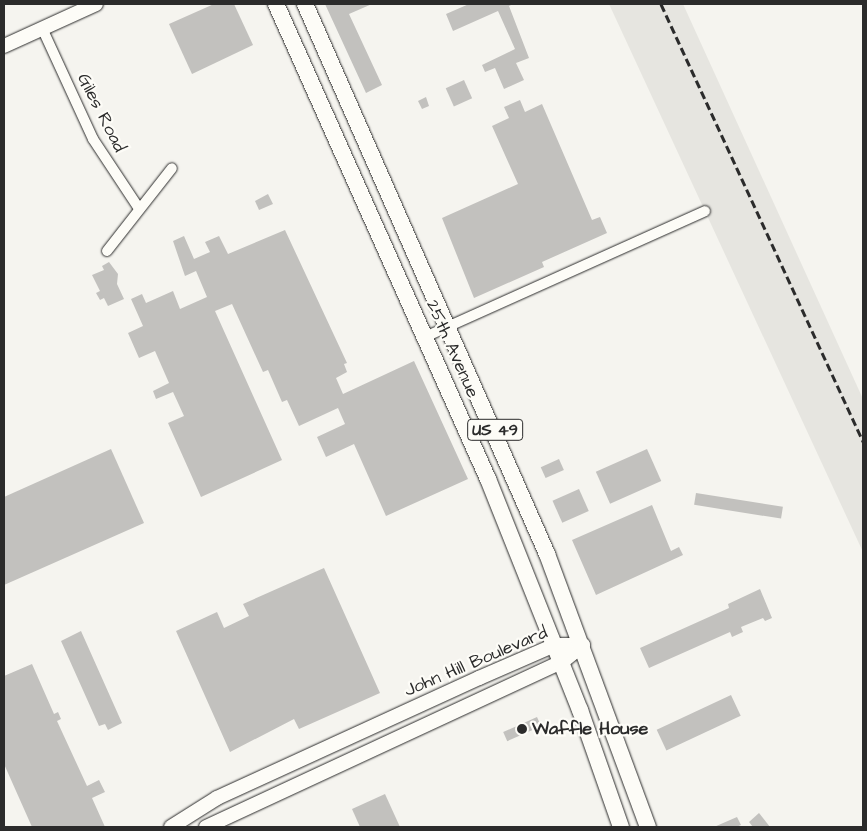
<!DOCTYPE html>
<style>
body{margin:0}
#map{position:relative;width:867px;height:831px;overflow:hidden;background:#f5f4ef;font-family:"Architects Daughter",sans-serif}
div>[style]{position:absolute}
.built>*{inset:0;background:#e6e5e0}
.building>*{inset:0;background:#c2c1be;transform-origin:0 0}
.roads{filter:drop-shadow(0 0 1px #2b2b2b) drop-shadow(0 0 1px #2b2b2b)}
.minor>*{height:10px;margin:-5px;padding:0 5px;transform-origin:5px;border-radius:5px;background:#fdfcf7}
.tertiary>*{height:14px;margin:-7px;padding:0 7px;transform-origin:7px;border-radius:7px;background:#fdfcf7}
.primary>*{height:16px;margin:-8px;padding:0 8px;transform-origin:8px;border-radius:8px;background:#fdfcf7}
.rail>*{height:3px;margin-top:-1.5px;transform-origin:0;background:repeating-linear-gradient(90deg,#2b2b2b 0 8px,transparent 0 12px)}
.dots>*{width:14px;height:14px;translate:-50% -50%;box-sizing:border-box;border:2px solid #fdfcf7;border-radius:50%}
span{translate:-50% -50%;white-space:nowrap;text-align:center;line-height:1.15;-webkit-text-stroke:4.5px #fdfcf7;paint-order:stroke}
.shield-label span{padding:1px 4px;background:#fdfcf7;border:1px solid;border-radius:4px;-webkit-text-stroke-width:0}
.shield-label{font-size:16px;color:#2b2b2b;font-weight:700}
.street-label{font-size:18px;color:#2b2b2b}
.poi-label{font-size:18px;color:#2b2b2b;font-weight:700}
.left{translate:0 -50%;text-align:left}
.frame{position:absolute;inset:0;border:5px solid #2b2b2b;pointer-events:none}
</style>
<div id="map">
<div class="built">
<div style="clip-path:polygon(609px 4px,683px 4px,863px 399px,863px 552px)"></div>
</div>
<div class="building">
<div style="clip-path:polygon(214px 4px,234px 4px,253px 45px,192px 74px,169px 24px)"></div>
<div style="clip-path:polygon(325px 4px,372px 4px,349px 14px,382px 85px,366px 93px)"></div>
<div style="clip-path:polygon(469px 4px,513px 4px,509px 6px,529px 58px,516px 63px,524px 80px,504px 89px,495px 68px,485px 72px,482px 65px,515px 49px,498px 11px,453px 31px,446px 14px)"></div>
<div style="left:464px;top:80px;width:20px;height:20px;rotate:66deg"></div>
<div style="clip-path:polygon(426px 97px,429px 106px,422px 109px,418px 101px)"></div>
<div style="clip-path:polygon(520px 100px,525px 112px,542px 104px,592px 220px,600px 217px,607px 233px,542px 262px,544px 267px,474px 298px,442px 218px,518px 184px,492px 126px,509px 118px,504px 107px)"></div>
<div style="clip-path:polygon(268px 194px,273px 204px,259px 210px,255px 201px)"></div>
<div style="clip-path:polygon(285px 230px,347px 363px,344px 364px,347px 372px,336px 378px,343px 394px,414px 361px,468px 479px,386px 516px,354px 444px,326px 457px,317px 437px,345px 424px,338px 408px,299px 426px,287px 400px,282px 402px,268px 370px,263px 372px,232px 304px,215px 311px,282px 460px,201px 497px,168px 423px,184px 416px,173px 392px,156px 399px,153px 391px,169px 383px,155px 351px,139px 358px,128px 333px,143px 326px,131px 299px,142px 294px,146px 303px,173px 291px,180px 309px,207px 297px,196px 271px,185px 276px,173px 241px,184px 236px,194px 259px,210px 252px,205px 242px,219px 236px,228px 254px)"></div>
<div style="clip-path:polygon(109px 262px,118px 274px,117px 284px,124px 299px,108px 306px,104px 298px,100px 300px,96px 293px,100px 291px,92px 275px,104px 270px,102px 266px)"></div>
<div style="clip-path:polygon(111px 449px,144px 523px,4px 585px,4px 497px)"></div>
<div style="left:647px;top:449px;width:35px;height:56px;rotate:66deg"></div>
<div style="left:559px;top:459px;width:12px;height:20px;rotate:66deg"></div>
<div style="left:579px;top:489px;width:24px;height:29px;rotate:66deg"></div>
<div style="left:696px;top:493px;width:88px;height:12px;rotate:9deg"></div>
<div style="clip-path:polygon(652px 505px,671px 551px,679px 547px,683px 555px,596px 595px,572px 540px)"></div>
<div style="clip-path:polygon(324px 568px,380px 693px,299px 729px,294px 719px,230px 752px,176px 631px,217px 612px,224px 628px,249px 616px,243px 604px)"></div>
<div style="clip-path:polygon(760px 589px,772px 618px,765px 621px,763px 618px,741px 627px,743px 632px,732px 637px,730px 632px,649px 668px,640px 648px,729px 608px,728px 604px)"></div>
<div style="clip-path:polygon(81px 631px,122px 723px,108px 730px,105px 724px,99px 726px,61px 641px)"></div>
<div style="clip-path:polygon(32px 664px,54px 714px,58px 712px,61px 719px,57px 721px,87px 786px,99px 780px,105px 792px,92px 798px,105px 827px,32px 827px,4px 764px,4px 676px)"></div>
<div style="left:731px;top:695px;width:23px;height:82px;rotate:65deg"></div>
<div style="left:537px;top:717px;width:10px;height:37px;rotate:66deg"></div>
<div style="clip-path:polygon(385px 794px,400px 827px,360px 827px,352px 809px)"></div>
<div style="clip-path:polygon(759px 813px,770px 827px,753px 827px,749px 822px)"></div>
<div style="clip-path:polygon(737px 817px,741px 825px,736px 827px,714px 827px)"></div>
</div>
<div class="roads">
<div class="minor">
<div style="left:42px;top:28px;width:122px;rotate:65.3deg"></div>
<div style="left:93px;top:139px;width:82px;rotate:56.5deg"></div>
<div style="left:107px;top:251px;width:105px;rotate:-51.9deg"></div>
<div style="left:425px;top:337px;width:307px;rotate:-24.2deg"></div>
</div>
<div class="tertiary">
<div style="left:4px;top:46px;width:101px;rotate:-24.5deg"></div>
<div style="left:171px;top:827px;width:54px;rotate:-32.2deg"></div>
<div style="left:217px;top:798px;width:288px;rotate:-24.6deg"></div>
<div style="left:479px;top:678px;width:83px;rotate:-23.5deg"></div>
<div style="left:555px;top:645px;width:28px"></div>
<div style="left:206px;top:827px;width:392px;rotate:-24.9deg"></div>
<div style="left:562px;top:662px;width:27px;rotate:-39deg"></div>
</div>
<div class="primary">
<div style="left:276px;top:4px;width:520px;rotate:65.95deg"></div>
<div style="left:488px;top:479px;width:249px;rotate:68.3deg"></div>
<div style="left:580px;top:710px;width:124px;rotate:70.7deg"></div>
<div style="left:305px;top:4px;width:601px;rotate:66.25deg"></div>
<div style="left:547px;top:554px;width:291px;rotate:69.7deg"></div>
</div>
</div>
<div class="rail">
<div style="left:661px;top:4px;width:482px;rotate:65.2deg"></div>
</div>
<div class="dots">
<div style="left:522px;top:729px;background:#2b2b2b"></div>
</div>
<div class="shield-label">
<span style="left:495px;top:430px">US 49</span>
</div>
<div class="street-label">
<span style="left:101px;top:113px;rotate:63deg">Giles Road</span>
<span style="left:452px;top:349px;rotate:66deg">25th Avenue</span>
<span style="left:476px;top:662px;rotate:-23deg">John Hill Boulevard</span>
</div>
<div class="poi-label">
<span class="left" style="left:532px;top:729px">Waffle House</span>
</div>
<div class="frame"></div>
</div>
